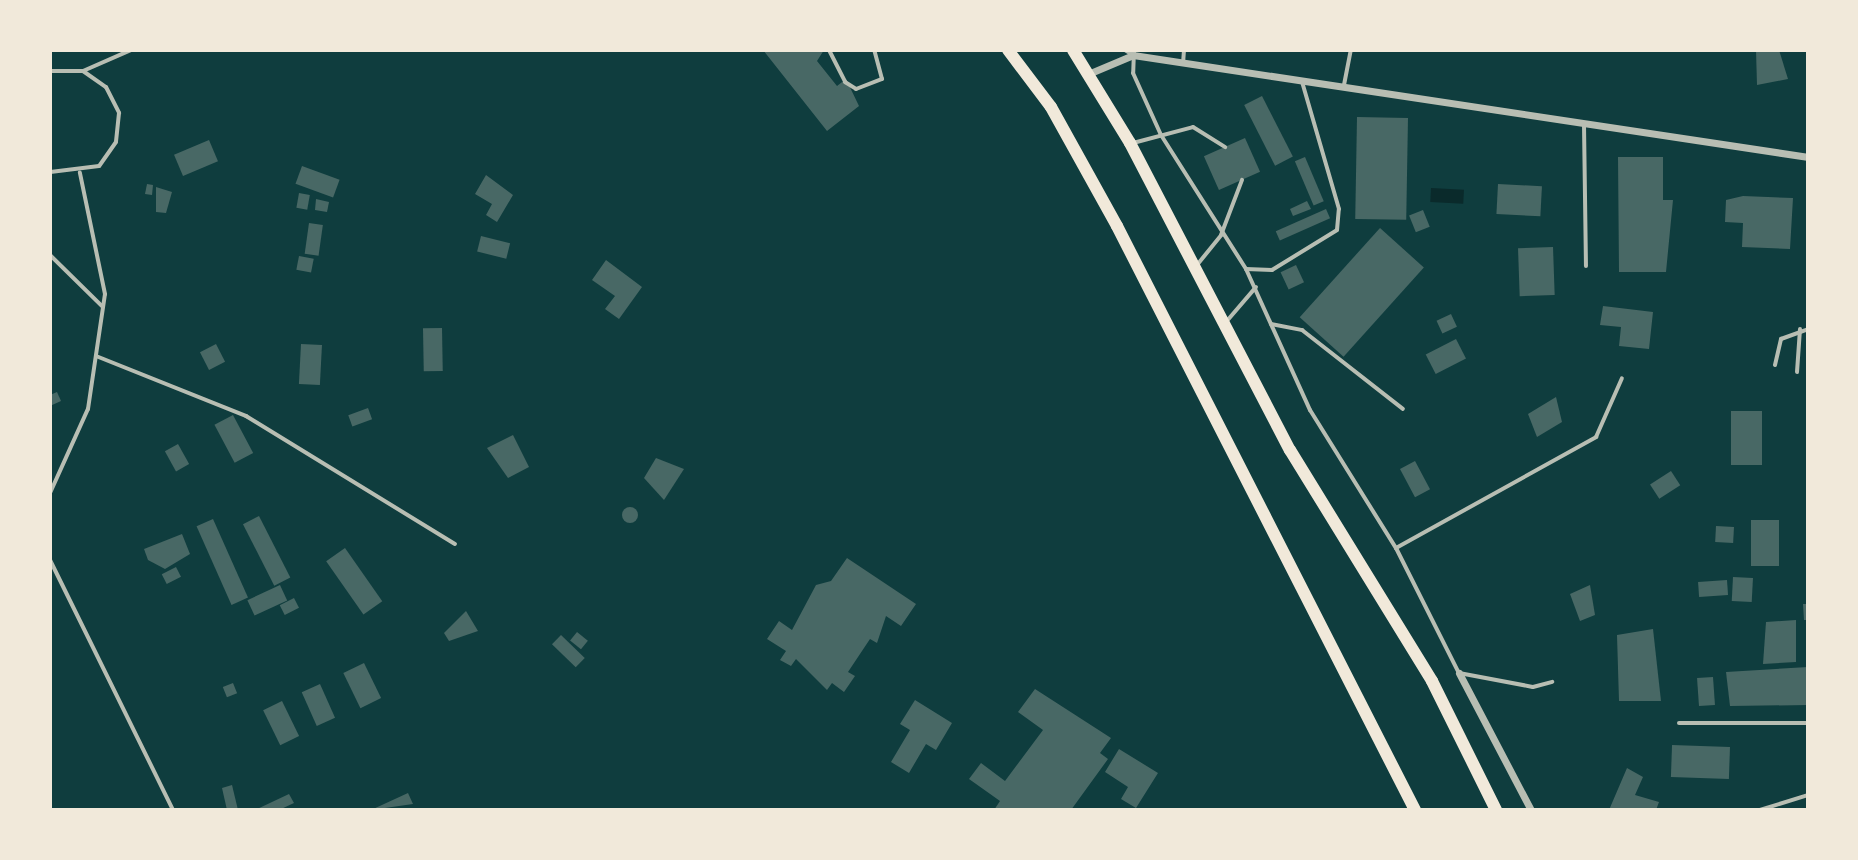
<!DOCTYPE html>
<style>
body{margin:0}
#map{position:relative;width:1858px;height:860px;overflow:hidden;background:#0f3d3e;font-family:"Open Sans",sans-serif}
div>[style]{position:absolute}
.water>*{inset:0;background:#0a2a2b;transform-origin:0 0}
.building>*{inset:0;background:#486865;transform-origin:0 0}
.round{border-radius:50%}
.service>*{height:4px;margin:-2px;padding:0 2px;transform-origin:2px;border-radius:2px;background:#b8beb3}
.minor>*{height:7px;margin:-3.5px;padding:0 3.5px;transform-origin:3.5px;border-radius:3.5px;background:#b8beb3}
.trunk>*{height:12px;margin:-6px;padding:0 6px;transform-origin:6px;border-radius:6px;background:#f1e9da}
span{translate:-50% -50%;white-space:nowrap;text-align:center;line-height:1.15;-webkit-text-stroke:8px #f1e9da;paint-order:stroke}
.frame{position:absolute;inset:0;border:52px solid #f1e9da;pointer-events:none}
</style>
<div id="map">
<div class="water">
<div style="left:1431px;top:188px;width:33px;height:14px;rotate:3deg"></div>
</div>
<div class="building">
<div style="clip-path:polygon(763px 50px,824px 50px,817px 61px,837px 86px,846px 79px,859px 106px,827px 131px)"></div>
<div style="clip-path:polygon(1756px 50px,1779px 50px,1788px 79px,1757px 85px)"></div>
<div style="left:1262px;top:96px;width:68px;height:20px;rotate:63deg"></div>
<div style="left:1357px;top:117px;width:51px;height:102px;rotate:1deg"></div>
<div style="left:1245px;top:138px;width:37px;height:45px;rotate:66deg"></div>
<div style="left:209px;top:140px;width:23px;height:38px;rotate:67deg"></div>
<div style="left:1305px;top:157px;width:48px;height:11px;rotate:67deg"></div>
<div style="clip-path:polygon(1618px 157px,1663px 157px,1663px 200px,1673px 200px,1666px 272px,1619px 272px)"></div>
<div style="left:302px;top:166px;width:40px;height:19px;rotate:20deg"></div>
<div style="clip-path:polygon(486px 175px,513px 195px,497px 222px,486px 215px,492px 204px,475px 194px)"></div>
<div style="clip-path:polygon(147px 184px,153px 185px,152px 195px,145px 194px)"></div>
<div style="left:1498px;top:184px;width:44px;height:30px;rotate:3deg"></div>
<div style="clip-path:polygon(156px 187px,172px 192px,166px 213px,156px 212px)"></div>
<div style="left:299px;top:193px;width:11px;height:15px;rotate:10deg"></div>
<div style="clip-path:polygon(1743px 196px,1793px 198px,1790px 249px,1742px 247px,1743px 223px,1725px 222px,1726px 200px)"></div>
<div style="clip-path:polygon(316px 199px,329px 202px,327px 212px,315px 210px)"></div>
<div style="clip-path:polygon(1307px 201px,1311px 209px,1293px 216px,1290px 209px)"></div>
<div style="left:1326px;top:209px;width:10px;height:55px;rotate:66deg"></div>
<div style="left:1423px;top:210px;width:18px;height:15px;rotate:68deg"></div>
<div style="left:309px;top:223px;width:14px;height:31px;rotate:8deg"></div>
<div style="left:1380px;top:228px;width:59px;height:120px;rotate:42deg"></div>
<div style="left:481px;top:236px;width:30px;height:16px;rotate:14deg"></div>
<div style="left:1553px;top:247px;width:48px;height:35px;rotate:88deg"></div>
<div style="left:299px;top:256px;width:15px;height:14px;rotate:11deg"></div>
<div style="clip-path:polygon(606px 260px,642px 287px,619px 319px,605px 309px,615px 296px,592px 280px)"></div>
<div style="left:1296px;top:265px;width:19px;height:17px;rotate:65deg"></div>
<div style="clip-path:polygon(1603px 306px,1653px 312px,1649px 349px,1619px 346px,1621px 327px,1600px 325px)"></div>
<div style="left:1451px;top:314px;width:14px;height:16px;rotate:65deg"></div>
<div style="left:442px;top:328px;width:43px;height:19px;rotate:89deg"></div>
<div style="left:1456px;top:339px;width:22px;height:34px;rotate:63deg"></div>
<div style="left:216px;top:344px;width:20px;height:18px;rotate:63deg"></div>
<div style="left:301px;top:344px;width:21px;height:40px;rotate:3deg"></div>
<div style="clip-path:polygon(57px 392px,61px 401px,50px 406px,50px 395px)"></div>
<div style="clip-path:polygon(1556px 397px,1562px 422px,1537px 437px,1528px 414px)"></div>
<div style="left:368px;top:408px;width:12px;height:21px;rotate:70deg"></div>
<div style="left:1762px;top:411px;width:54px;height:31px;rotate:90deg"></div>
<div style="left:233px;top:415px;width:43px;height:21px;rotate:62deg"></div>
<div style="clip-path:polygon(513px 435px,529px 467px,508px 478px,487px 448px)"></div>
<div style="left:178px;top:444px;width:23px;height:15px;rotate:61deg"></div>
<div style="clip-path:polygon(656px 458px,684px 469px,664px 500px,644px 478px)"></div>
<div style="left:1415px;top:461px;width:32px;height:17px;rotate:62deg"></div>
<div style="left:1671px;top:471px;width:17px;height:25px;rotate:57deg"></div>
<div class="round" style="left:622px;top:507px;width:16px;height:16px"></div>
<div style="left:259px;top:516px;width:69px;height:18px;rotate:63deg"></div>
<div style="left:213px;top:519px;width:86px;height:18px;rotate:66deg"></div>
<div style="left:1751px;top:520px;width:28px;height:46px"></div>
<div style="left:1716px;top:526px;width:18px;height:16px;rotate:3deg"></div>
<div style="clip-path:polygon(182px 534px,190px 554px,165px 569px,148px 560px,144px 549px)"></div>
<div style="left:345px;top:548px;width:65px;height:23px;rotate:55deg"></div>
<div style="clip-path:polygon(847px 558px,916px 604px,901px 626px,886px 616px,877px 643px,870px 639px,848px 672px,855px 676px,844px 692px,832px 683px,827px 690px,796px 659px,791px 666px,780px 660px,786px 651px,767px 639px,779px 621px,792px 630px,816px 585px,831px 581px)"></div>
<div style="left:176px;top:567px;width:11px;height:16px;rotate:63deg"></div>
<div style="left:1733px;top:577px;width:20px;height:24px;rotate:3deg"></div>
<div style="left:1727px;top:580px;width:15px;height:29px;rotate:86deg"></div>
<div style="left:280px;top:585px;width:17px;height:36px;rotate:65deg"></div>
<div style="clip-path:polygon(1590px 585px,1595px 615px,1580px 621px,1570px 594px)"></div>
<div style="left:294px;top:598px;width:11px;height:16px;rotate:63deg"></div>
<div style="clip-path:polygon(1803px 604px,1808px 604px,1808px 620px,1804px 620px)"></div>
<div style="clip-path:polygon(466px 611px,478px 631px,449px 641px,444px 633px)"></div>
<div style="clip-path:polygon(1796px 620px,1796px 662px,1763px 664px,1766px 622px)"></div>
<div style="clip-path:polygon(1653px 629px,1661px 701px,1619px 701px,1617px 635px)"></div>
<div style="left:577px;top:632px;width:14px;height:11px;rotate:39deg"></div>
<div style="left:561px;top:635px;width:33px;height:13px;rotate:44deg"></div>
<div style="left:364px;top:663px;width:39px;height:23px;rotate:64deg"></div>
<div style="clip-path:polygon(1808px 667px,1808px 705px,1730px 706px,1726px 672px)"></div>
<div style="left:1713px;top:677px;width:28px;height:16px;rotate:86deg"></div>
<div style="left:233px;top:683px;width:11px;height:11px;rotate:68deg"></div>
<div style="left:320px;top:684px;width:37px;height:20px;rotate:66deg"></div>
<div style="clip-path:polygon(1035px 689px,1111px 738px,1100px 753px,1108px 759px,1071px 810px,994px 810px,1000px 801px,969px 779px,981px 763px,1005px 781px,1043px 730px,1018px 712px)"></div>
<div style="clip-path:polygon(915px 700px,952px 723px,936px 750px,926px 744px,909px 773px,891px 762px,910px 730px,900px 724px)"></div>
<div style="left:282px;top:701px;width:39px;height:21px;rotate:64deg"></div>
<div style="left:1730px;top:747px;width:32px;height:58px;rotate:92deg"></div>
<div style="clip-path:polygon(1119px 749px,1158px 773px,1136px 808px,1121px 799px,1128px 787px,1105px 772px)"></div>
<div style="clip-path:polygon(1627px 768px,1643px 777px,1635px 795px,1659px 802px,1656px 810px,1609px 810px)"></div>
<div style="clip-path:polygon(232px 785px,238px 810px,227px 810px,222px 788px)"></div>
<div style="clip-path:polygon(408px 793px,413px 804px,371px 810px)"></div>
<div style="clip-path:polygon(289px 794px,294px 803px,279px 810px,255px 810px)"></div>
</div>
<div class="service">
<div style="left:829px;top:50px;width:36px;rotate:63deg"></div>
<div style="left:845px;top:82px;width:13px;rotate:32deg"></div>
<div style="left:856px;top:89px;width:28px;rotate:-21deg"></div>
<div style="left:882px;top:79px;width:30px;rotate:-105deg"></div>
<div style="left:1125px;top:50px;width:9px;rotate:32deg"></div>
<div style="left:1134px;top:50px;width:23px;rotate:92deg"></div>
<div style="left:1133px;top:73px;width:68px;rotate:65.7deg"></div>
<div style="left:1161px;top:135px;width:159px;rotate:57.6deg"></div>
<div style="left:1246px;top:269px;width:26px;rotate:2deg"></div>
<div style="left:1272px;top:270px;width:76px;rotate:-31.6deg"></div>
<div style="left:1337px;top:230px;width:21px;rotate:-85deg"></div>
<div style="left:1339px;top:209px;width:132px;rotate:-106.2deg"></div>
<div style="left:1183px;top:64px;width:14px;rotate:-86deg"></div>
<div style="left:50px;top:71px;width:33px"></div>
<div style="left:83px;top:71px;width:28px;rotate:35deg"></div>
<div style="left:106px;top:87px;width:29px;rotate:63deg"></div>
<div style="left:119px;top:113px;width:29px;rotate:96deg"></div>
<div style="left:116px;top:142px;width:29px;rotate:125deg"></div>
<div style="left:99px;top:166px;width:49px;rotate:173deg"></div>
<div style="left:83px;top:71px;width:52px;rotate:-23.6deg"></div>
<div style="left:1344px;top:85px;width:36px;rotate:-79deg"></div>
<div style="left:1584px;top:125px;width:141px;rotate:89.2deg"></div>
<div style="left:1133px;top:143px;width:62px;rotate:-14.9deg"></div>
<div style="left:1193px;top:127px;width:38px;rotate:32deg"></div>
<div style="left:50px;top:255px;width:74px;rotate:44.5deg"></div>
<div style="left:1197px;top:265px;width:38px;rotate:-51deg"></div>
<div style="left:1221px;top:235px;width:59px;rotate:-69.1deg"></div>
<div style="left:1246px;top:269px;width:155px;rotate:65.6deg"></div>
<div style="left:1310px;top:410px;width:163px;rotate:58.1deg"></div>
<div style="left:1396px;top:548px;width:229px;rotate:-29deg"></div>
<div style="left:1596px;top:437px;width:64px;rotate:-66.2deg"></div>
<div style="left:1226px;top:322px;width:46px;rotate:-49.4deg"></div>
<div style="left:1271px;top:324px;width:32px;rotate:11deg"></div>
<div style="left:1302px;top:330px;width:128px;rotate:38deg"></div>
<div style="left:96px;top:356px;width:162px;rotate:21.8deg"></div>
<div style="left:246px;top:416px;width:245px;rotate:31.5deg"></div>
<div style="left:1775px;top:365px;width:27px;rotate:-77deg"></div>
<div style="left:1781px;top:339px;width:29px;rotate:-20deg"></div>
<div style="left:1797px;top:372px;width:43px;rotate:-86deg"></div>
<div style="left:50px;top:493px;width:92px;rotate:-65.7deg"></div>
<div style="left:88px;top:409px;width:116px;rotate:-81.6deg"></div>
<div style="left:105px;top:294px;width:124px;rotate:-101.7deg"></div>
<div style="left:1396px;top:548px;width:140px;rotate:63.3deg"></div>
<div style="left:1459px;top:673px;width:75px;rotate:10.7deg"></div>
<div style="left:1533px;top:687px;width:20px;rotate:-15deg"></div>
<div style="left:50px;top:560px;width:279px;rotate:63.8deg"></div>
<div style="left:1679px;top:723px;width:129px"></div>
<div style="left:1760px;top:810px;width:50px;rotate:-17.4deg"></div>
</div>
<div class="minor">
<div style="left:1088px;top:74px;width:49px;rotate:-22.9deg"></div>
<div style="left:1133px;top:55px;width:683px;rotate:8.59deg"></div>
<div style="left:1459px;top:673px;width:155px;rotate:62.3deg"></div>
</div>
<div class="trunk">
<div style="left:1008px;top:50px;width:71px;rotate:53deg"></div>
<div style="left:1051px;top:107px;width:136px;rotate:61deg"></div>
<div style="left:1117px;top:226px;width:656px;rotate:62.97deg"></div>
<div style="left:1073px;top:50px;width:109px;rotate:58.5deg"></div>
<div style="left:1130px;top:143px;width:346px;rotate:62.5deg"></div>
<div style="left:1290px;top:450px;width:271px;rotate:58.4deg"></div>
<div style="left:1432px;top:681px;width:144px;rotate:63.6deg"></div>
</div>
<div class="frame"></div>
</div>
